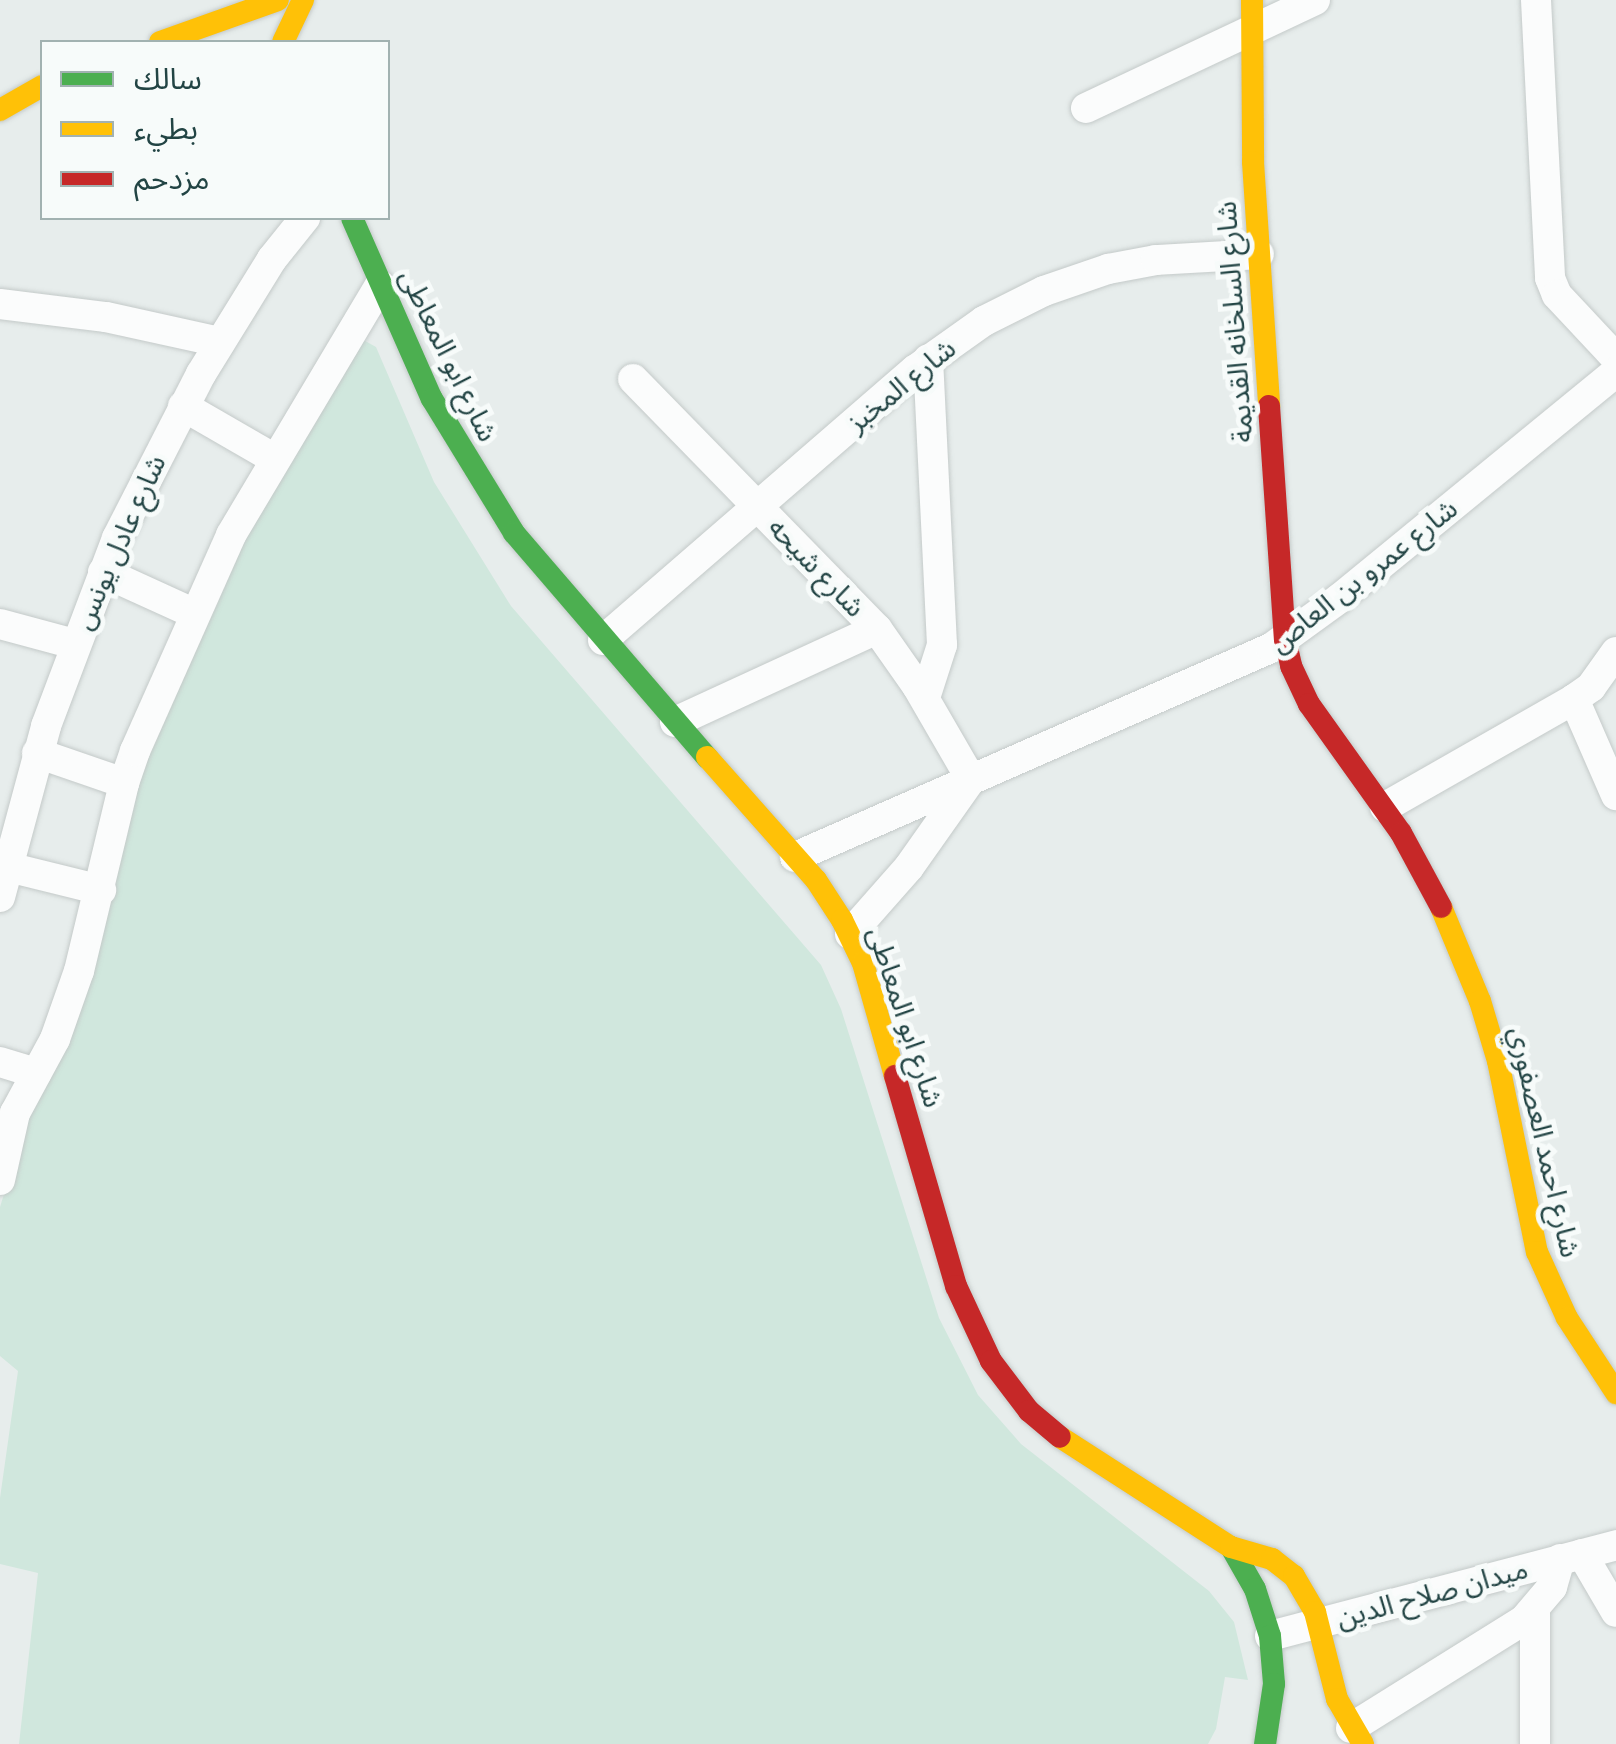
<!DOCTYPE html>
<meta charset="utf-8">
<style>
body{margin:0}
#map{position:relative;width:1616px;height:1744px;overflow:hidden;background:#e7edec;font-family:"IBM Plex Sans","Noto Sans Arabic",sans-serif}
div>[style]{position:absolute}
.green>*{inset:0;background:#d0e7dd}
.roads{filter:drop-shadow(0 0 2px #c4cac9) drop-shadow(0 0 2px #c4cac9)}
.street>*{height:30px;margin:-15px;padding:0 15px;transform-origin:15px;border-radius:15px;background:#fbfcfc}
.fast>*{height:22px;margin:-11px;padding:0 11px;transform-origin:11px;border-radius:11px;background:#4caf50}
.slow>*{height:22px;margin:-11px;padding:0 11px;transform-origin:11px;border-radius:11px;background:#ffc107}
.jam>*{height:22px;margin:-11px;padding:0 11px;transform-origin:11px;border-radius:11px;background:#c62828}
span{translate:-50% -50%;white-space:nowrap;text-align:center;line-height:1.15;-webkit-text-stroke:10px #f7fbfa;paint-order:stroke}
.street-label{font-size:28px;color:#244}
.legend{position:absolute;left:40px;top:40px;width:350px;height:180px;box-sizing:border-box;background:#f7fbfa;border:2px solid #a2b2b1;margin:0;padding:12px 18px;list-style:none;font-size:30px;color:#244}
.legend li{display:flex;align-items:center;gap:20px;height:50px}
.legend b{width:50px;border:2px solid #a2b2b1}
</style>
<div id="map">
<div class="green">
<div style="clip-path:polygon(358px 337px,376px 347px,434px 482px,511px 606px,821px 965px,841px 1009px,939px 1318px,978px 1395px,1021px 1444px,1209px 1591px,1234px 1622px,1248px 1680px,1225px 1677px,1216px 1729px,1208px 1744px,19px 1744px,38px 1573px,0 1564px,0 1498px,18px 1371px,0 1356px,0 1207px,130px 787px,243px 530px)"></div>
</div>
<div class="roads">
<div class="street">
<div style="left:1536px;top:0;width:278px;rotate:87.1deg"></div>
<div style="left:1550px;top:278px;width:18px;rotate:68deg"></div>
<div style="left:1557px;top:295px;width:86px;rotate:46.9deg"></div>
<div style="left:1086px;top:108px;width:253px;rotate:-25.2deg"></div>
<div style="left:0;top:304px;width:107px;rotate:7deg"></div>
<div style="left:106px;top:317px;width:117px;rotate:12.4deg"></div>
<div style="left:633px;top:379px;width:349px;rotate:45.7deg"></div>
<div style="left:877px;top:629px;width:70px;rotate:54.9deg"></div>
<div style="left:917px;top:686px;width:108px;rotate:59.9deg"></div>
<div style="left:183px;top:406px;width:104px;rotate:30deg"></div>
<div style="left:103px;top:572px;width:101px;rotate:24.5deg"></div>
<div style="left:0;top:624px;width:77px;rotate:15.1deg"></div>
<div style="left:603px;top:640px;width:413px;rotate:-40.9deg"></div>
<div style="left:915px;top:370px;width:85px;rotate:-35.4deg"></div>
<div style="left:984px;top:321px;width:67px;rotate:-26.6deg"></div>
<div style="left:1044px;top:291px;width:68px;rotate:-19deg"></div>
<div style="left:1108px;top:269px;width:49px;rotate:-10.6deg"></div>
<div style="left:1156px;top:260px;width:103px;rotate:-3.3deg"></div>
<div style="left:925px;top:698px;width:56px;rotate:-72.2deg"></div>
<div style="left:942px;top:645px;width:286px;rotate:-92.8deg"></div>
<div style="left:1574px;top:699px;width:105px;rotate:66.4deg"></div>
<div style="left:675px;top:722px;width:222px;rotate:-24.7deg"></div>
<div style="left:37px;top:753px;width:92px;rotate:19deg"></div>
<div style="left:1385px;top:807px;width:218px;rotate:-29.7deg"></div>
<div style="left:1574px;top:699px;width:21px;rotate:-35deg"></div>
<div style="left:1591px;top:687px;width:43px;rotate:-54.5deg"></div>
<div style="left:795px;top:857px;width:520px;rotate:-23.71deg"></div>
<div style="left:1271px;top:648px;width:85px;rotate:-35.9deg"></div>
<div style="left:1340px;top:598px;width:357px;rotate:-39.3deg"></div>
<div style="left:8px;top:867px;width:96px;rotate:13.9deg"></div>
<div style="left:0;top:897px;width:177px;rotate:-74.9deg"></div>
<div style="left:46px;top:726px;width:201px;rotate:-69.3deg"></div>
<div style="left:117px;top:538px;width:184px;rotate:-62.9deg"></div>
<div style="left:201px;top:374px;width:135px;rotate:-58.3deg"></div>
<div style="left:272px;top:259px;width:53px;rotate:-51.2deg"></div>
<div style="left:850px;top:934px;width:89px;rotate:-48.6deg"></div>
<div style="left:909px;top:867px;width:108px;rotate:-54.8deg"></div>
<div style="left:0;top:1062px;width:38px;rotate:17deg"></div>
<div style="left:0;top:1180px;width:69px;rotate:-77.4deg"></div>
<div style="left:15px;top:1113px;width:84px;rotate:-61.6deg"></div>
<div style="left:55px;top:1039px;width:72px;rotate:-70.6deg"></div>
<div style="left:79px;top:971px;width:193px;rotate:-76.5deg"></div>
<div style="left:124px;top:783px;width:34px;rotate:-71deg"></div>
<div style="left:135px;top:751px;width:236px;rotate:-66deg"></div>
<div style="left:231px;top:535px;width:291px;rotate:-59.2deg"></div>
<div style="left:1582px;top:1554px;width:67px;rotate:59.6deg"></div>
<div style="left:1270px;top:1636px;width:358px;rotate:-14.7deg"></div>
<div style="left:1351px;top:1728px;width:204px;rotate:-32deg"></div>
<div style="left:1524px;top:1620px;width:43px;rotate:-49.7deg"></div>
<div style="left:1552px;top:1587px;width:29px;rotate:-74deg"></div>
<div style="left:1535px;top:1744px;width:133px;rotate:-90deg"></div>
</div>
<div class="fast">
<div style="left:352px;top:218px;width:198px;rotate:66.2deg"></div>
<div style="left:432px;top:399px;width:157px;rotate:58.5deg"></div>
<div style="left:514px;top:533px;width:296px;rotate:49.3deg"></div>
<div style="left:1231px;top:1547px;width:48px;rotate:60.3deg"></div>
<div style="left:1255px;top:1589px;width:49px;rotate:72.3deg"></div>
<div style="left:1270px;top:1636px;width:48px;rotate:85.2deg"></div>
<div style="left:1274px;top:1684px;width:61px;rotate:98.5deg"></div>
</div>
<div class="slow">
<div style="left:1252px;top:0;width:162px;rotate:89.6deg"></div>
<div style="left:1253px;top:162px;width:245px;rotate:86.2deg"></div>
<div style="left:160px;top:42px;width:125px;rotate:-19.6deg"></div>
<div style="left:283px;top:42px;width:47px;rotate:-64.5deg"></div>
<div style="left:0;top:110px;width:48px;rotate:-29.7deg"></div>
<div style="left:707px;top:757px;width:164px;rotate:48.5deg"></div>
<div style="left:816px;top:880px;width:48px;rotate:57deg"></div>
<div style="left:842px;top:920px;width:48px;rotate:64deg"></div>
<div style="left:863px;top:963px;width:117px;rotate:74.2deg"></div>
<div style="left:1441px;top:907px;width:102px;rotate:67.5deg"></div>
<div style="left:1480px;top:1001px;width:63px;rotate:73.3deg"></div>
<div style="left:1498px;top:1061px;width:195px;rotate:78.5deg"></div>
<div style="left:1537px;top:1252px;width:72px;rotate:65.6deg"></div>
<div style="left:1567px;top:1318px;width:90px;rotate:56.8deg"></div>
<div style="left:1060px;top:1437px;width:203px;rotate:32.8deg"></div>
<div style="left:1231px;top:1547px;width:43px;rotate:16.3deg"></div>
<div style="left:1272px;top:1559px;width:28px;rotate:38deg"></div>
<div style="left:1294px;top:1576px;width:42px;rotate:59.7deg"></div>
<div style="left:1315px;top:1612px;width:90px;rotate:75.8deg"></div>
<div style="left:1337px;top:1699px;width:52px;rotate:60deg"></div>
</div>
<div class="jam">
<div style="left:1269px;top:406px;width:234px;rotate:86.1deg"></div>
<div style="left:1285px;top:639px;width:28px;rotate:77deg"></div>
<div style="left:1291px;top:666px;width:42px;rotate:64.7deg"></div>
<div style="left:1309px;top:704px;width:158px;rotate:54.5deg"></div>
<div style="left:1401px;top:833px;width:84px;rotate:61.6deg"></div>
<div style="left:895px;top:1076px;width:219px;rotate:73.8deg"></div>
<div style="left:956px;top:1286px;width:83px;rotate:65deg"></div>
<div style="left:991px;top:1361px;width:63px;rotate:52.8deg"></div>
<div style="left:1029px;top:1411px;width:40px;rotate:40deg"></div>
</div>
</div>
<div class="street-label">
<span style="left:1234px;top:322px;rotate:-94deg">شارع السلخانه القديمة</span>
<span style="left:449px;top:355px;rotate:64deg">شارع ابو المعاطى</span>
<span style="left:901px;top:385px;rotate:-39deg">شارع المخبز</span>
<span style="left:119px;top:542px;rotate:-66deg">شارع عادل يونس</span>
<span style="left:817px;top:567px;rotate:46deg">شارع شيحه</span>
<span style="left:1363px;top:575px;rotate:-38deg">شارع عمرو بن العاص</span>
<span style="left:906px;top:1017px;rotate:72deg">شارع ابو المعاطى</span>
<span style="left:1545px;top:1142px;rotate:77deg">شارع احمد العصفوري</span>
<span style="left:1432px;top:1593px;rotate:-15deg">ميدان صلاح الدين</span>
</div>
<ul class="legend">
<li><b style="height:12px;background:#4caf50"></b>سالك</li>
<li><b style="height:12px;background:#ffc107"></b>بطيء</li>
<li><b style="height:12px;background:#c62828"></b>مزدحم</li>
</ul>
</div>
